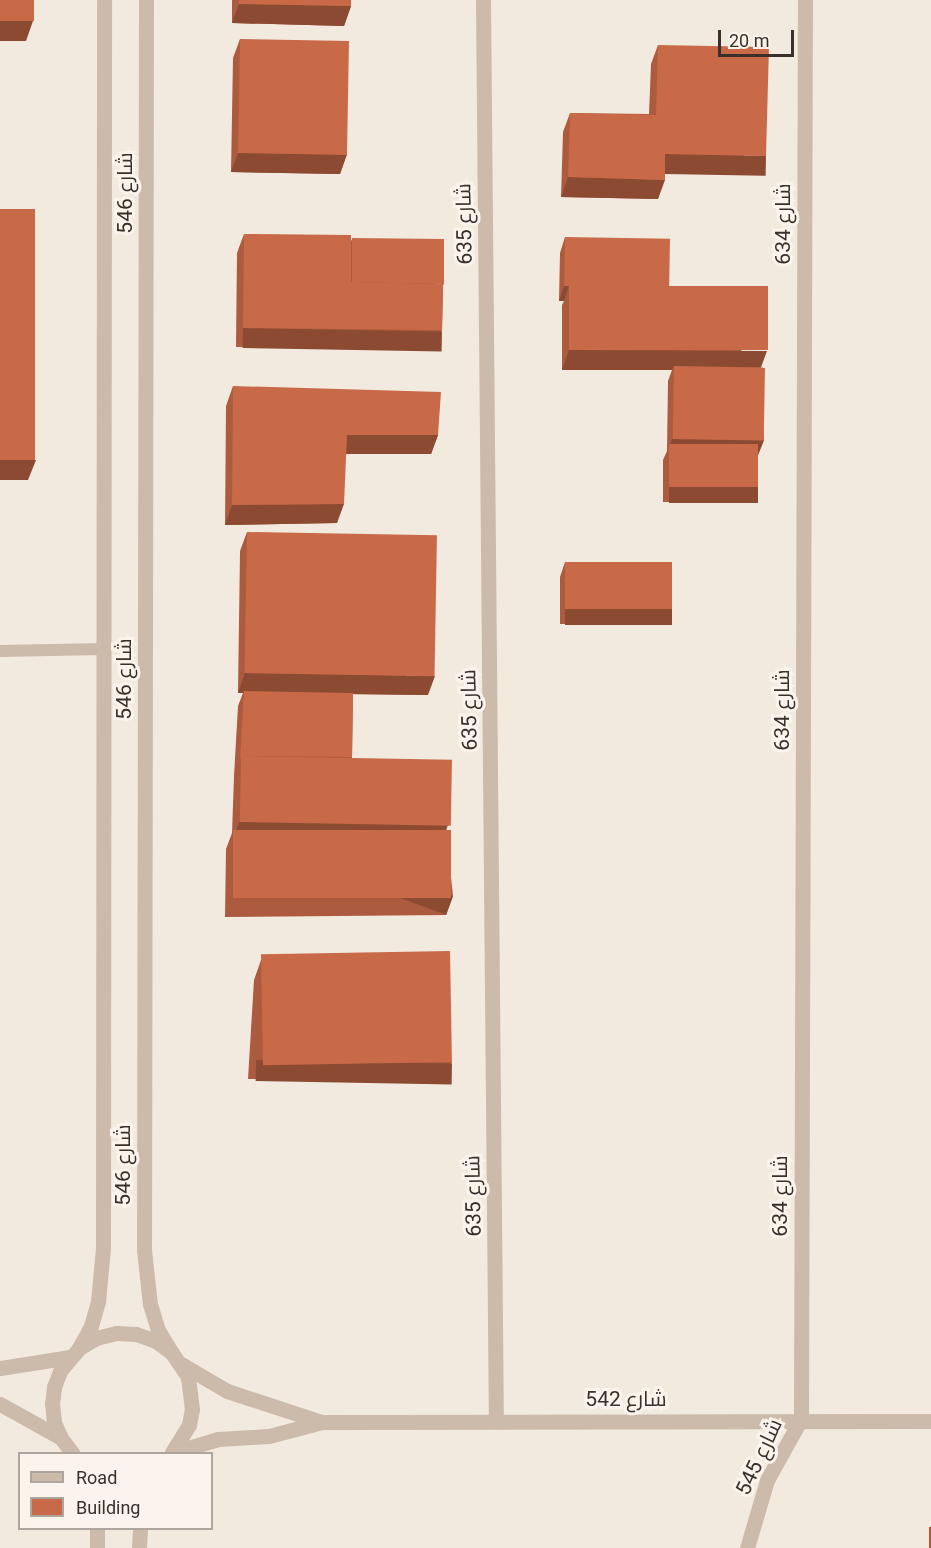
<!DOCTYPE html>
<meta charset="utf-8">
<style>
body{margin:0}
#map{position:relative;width:931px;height:1548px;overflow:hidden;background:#f3eadf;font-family:Roboto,Cairo,sans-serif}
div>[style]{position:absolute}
.lane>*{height:12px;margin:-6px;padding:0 6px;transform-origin:6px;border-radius:6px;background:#ccbaaa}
.street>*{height:15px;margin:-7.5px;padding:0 7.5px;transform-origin:7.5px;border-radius:7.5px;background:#ccbaaa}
.wall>*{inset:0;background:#ac5b3e;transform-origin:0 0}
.shaded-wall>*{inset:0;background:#8c4a32;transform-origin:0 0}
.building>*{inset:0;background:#c86a48;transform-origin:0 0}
span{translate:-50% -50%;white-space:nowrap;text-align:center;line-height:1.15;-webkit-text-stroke:6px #fbf4ec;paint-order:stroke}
.street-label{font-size:21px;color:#3a2f2a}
.legend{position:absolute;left:18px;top:1452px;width:195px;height:78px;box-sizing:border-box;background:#fbf4ec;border:2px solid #aea59e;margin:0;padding:8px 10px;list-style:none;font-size:18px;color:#3a2f2a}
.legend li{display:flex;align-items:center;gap:12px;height:30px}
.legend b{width:30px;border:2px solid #aea59e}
.scale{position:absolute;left:718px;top:30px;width:76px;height:27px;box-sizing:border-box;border:3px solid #3a2f2a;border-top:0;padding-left:8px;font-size:18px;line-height:21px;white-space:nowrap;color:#3a2f2a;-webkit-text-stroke:4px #fbf4ec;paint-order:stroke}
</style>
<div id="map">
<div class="lane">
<div style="left:0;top:651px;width:103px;rotate:-1.1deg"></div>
</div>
<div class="street">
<div style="left:146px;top:0;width:1250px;rotate:90.09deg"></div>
<div style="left:144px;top:1250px;width:54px;rotate:83.7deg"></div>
<div style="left:150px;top:1304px;width:27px;rotate:73deg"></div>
<div style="left:158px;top:1330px;width:27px;rotate:59deg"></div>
<div style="left:483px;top:0;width:1420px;rotate:89.48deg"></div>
<div style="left:79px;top:1348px;width:25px;rotate:-61deg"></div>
<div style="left:91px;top:1326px;width:26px;rotate:-74deg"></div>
<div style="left:98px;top:1301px;width:53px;rotate:-84.6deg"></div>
<div style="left:103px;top:1248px;width:1248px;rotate:-89.95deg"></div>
<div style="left:181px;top:1364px;width:53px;rotate:30.4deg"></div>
<div style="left:227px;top:1391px;width:100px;rotate:18.1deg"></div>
<div style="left:0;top:1368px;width:71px;rotate:-8.9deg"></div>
<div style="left:0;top:1404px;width:70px;rotate:29.1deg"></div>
<div style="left:172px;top:1453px;width:48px;rotate:-16.9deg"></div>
<div style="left:218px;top:1439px;width:51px;rotate:-3.4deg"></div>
<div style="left:269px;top:1436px;width:55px;rotate:-14.8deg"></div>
<div style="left:322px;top:1422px;width:609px;rotate:-0.09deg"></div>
<div style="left:73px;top:1454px;width:20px;rotate:-127deg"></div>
<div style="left:61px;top:1438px;width:17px;rotate:-114deg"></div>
<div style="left:54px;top:1422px;width:18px;rotate:-96deg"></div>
<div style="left:52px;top:1404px;width:17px;rotate:-83deg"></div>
<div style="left:54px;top:1387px;width:17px;rotate:-69deg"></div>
<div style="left:60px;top:1371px;width:30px;rotate:-50deg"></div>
<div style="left:79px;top:1348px;width:20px;rotate:-30deg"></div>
<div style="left:96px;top:1338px;width:21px;rotate:-14deg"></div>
<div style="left:116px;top:1333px;width:20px;rotate:3deg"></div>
<div style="left:136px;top:1334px;width:21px;rotate:19deg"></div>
<div style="left:156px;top:1341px;width:20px;rotate:37deg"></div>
<div style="left:172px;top:1353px;width:29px;rotate:56deg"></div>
<div style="left:188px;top:1377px;width:32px;rotate:83deg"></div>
<div style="left:192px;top:1409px;width:16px;rotate:101deg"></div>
<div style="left:189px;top:1425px;width:32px;rotate:122deg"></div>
<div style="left:97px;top:1528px;width:20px;rotate:90deg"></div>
<div style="left:139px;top:1548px;width:20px;rotate:-87deg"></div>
<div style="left:747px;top:1548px;width:71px;rotate:-73.6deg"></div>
<div style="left:767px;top:1480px;width:70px;rotate:-60.9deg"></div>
<div style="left:801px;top:1419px;width:1419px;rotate:-89.84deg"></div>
</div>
<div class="wall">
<div style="clip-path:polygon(232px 0,351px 0,351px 6px,344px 26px,232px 23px)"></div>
<div style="clip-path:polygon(240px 39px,347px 154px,340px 174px,231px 172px,233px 58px)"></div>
<div style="clip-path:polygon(658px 45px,759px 175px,665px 173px,658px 199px,561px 197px,563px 132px,570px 113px,649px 114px,651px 64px)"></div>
<div style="clip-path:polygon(244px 234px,351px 240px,443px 287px,442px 330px,435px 350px,236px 347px,237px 253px)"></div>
<div style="clip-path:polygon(565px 237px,669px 286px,761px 368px,764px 440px,758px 455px,752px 502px,663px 502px,663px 460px,667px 451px,668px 381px,672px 370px,562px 370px,562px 305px,564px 301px,559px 301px,560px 253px)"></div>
<div style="clip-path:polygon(233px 386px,438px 435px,431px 454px,346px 454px,337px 523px,225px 525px,226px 406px)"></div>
<div style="clip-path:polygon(247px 532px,428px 695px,353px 694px,352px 758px,446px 830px,453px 896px,446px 915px,225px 917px,226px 849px,232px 833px,234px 776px,238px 706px,243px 693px,238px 693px,240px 551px)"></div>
<div style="clip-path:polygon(565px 562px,666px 624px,560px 624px,560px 577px)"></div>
<div style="clip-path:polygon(261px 960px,452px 1062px,445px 1081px,248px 1079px,254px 980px)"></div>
<div style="left:931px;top:1527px;width:21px;height:2px;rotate:90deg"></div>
</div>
<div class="shaded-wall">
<div style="clip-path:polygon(239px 4px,351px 6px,344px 26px,232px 23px)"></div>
<div style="clip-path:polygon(0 21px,33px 21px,26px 41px,0 41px)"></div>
<div style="clip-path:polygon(238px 153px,347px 154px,340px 174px,231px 172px)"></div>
<div style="left:665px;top:154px;width:101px;height:20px;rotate:1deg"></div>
<div style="clip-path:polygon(568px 177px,665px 180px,658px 199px,561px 197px)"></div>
<div style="clip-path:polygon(564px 286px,569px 286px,564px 301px,559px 301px)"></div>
<div style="left:243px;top:328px;width:199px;height:20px;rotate:1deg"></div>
<div style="clip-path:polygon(569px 350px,767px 351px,760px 370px,674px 366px,672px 370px,562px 370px)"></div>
<div style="clip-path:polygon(347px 435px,438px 435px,431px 454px,340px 454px)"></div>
<div style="clip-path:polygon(672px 439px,764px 440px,758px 455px,669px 448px)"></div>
<div style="clip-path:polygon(0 460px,36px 460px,28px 480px,0 480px)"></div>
<div style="left:669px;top:487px;width:89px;height:16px"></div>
<div style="clip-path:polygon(344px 504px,337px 523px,225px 525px,232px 505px)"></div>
<div style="left:565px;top:609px;width:107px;height:16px"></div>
<div style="clip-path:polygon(245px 673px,435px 676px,428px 695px,244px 693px,244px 691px,243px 693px,238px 693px)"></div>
<div style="clip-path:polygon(239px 822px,449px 822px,442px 842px,233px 839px)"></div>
<div style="left:453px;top:896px;width:20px;height:221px;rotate:110deg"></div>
<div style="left:256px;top:1060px;width:196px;height:21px;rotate:1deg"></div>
</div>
<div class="building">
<div style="left:0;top:0;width:34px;height:21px"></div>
<div style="clip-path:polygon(239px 0,351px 0,351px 6px,239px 4px)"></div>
<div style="left:240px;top:39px;width:109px;height:114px;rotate:1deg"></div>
<div style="clip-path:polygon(658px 45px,769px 47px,766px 156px,665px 154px,665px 180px,568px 177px,570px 113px,656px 115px)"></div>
<div style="left:35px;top:209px;width:251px;height:35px;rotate:90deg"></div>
<div style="clip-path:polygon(244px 234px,351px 235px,351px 282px,443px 284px,442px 330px,243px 328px)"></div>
<div style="left:565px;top:237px;width:105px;height:49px;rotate:1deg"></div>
<div style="clip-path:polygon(352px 238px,444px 239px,444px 285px,443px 284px,352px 282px)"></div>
<div style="left:569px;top:286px;width:199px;height:64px"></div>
<div style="left:674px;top:366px;width:91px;height:73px;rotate:1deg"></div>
<div style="clip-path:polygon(233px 386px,441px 392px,438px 435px,347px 435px,344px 504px,232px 505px)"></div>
<div style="left:669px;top:444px;width:89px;height:43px"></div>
<div style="left:247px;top:532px;width:190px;height:141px;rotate:1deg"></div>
<div style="left:565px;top:562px;width:107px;height:47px"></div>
<div style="clip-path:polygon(244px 691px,353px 693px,352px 757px,241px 756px,240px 760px)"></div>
<div style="left:241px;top:756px;width:211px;height:66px;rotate:1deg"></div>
<div style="left:233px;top:830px;width:218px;height:68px"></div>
<div style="left:450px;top:951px;width:111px;height:189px;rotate:89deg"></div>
</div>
<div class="street-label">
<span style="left:125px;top:193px;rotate:-90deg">شارع 546</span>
<span style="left:464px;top:224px;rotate:-91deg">شارع 635</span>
<span style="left:783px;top:224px;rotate:-90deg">شارع 634</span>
<span style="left:124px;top:679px;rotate:-90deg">شارع 546</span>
<span style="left:469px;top:710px;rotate:-91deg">شارع 635</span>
<span style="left:782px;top:710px;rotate:-90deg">شارع 634</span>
<span style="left:123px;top:1165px;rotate:-90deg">شارع 546</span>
<span style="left:473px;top:1196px;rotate:-91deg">شارع 635</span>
<span style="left:780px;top:1196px;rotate:-90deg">شارع 634</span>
<span style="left:626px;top:1399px">شارع 542</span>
<span style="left:759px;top:1457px;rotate:-65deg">شارع 545</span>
</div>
<ul class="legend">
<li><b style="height:8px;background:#ccbaaa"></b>Road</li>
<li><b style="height:16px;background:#c86a48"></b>Building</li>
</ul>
<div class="scale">20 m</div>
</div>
